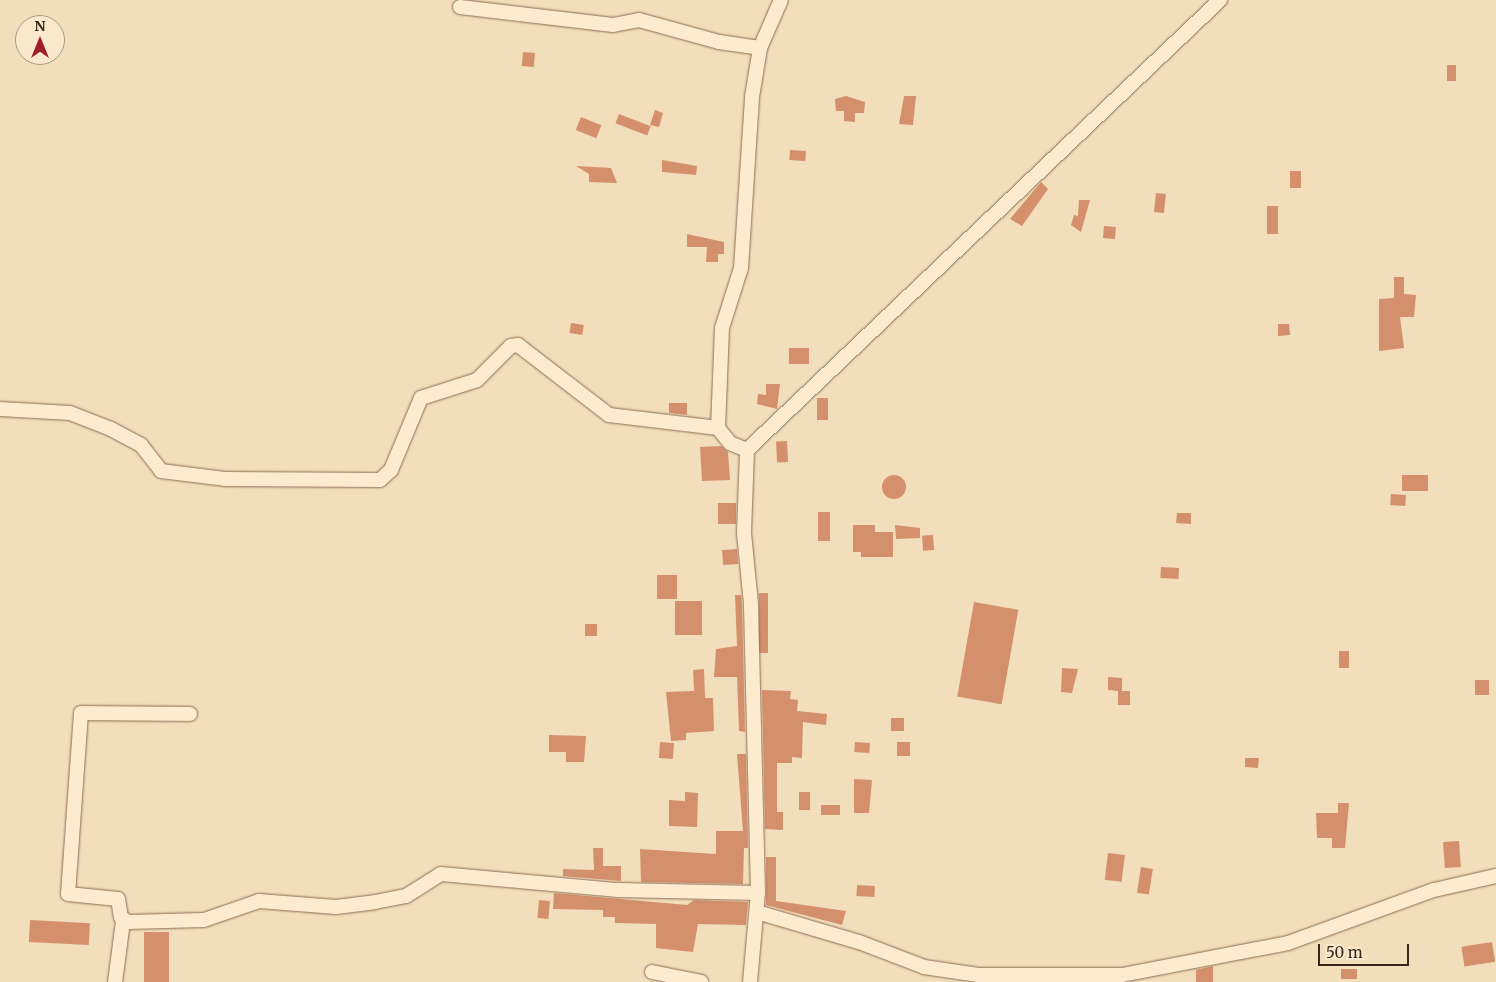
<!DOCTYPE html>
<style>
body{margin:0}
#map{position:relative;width:1496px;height:982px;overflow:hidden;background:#f2deba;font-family:Merriweather,serif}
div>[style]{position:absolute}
.building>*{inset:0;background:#d4906c;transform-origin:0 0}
.round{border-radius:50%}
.roads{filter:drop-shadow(0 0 1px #8b6d53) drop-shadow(0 0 1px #8b6d53)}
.minor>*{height:14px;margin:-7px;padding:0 7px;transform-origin:7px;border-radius:7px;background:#fcebce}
span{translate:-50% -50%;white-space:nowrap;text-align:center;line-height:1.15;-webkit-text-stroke:5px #f9e8cb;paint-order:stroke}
.north{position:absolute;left:15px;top:15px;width:50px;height:50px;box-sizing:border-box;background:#f9e8cb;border:1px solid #ac9a84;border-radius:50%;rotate:0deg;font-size:14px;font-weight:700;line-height:20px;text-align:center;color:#38261a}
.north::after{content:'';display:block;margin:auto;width:18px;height:22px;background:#9f1d27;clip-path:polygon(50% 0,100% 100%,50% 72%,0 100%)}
.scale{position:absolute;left:1318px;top:944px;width:91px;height:22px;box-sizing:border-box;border:2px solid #38261a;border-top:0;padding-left:6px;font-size:15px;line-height:18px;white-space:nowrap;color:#38261a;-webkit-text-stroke:4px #f9e8cb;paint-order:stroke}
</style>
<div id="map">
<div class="building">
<div style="left:523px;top:52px;width:12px;height:14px;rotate:5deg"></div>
<div style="left:1447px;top:65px;width:9px;height:16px"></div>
<div style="clip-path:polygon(846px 96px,865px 102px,864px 113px,855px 113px,855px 122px,844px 121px,844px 111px,836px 111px,835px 99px)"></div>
<div style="clip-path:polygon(904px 96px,916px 96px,913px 125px,899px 124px)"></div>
<div style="clip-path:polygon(655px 110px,663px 113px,659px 127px,650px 125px)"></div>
<div style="left:619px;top:114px;width:34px;height:10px;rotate:21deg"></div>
<div style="left:581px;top:117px;width:22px;height:14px;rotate:22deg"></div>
<div style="left:790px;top:150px;width:16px;height:10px;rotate:4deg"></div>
<div style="clip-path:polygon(662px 160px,697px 166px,696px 175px,662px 172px)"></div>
<div style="clip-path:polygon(576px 166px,611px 168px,617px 183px,589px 182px,589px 174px)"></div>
<div style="left:1290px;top:171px;width:11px;height:17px"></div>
<div style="clip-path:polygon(1041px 182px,1048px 189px,1022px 226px,1010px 219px)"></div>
<div style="left:1156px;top:193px;width:10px;height:19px;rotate:6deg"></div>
<div style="clip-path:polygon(1079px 200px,1090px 200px,1081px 232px,1071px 225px,1074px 215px,1078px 216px)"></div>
<div style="left:1267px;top:206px;width:11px;height:28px"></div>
<div style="left:1104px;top:226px;width:12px;height:12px;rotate:5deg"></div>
<div style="clip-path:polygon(687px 234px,724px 242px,724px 254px,718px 254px,718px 262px,706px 262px,707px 247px,687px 247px)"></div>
<div style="clip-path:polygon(1394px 277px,1404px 277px,1404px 294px,1416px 295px,1414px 317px,1400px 317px,1404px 348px,1379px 351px,1379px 299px,1394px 298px)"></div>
<div style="left:571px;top:323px;width:13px;height:10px;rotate:9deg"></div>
<div style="clip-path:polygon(1278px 324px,1289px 324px,1290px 335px,1278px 336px)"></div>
<div style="left:789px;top:348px;width:20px;height:16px"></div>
<div style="clip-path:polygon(766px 384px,780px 384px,777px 409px,757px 404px,758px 394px,766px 395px)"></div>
<div style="left:817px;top:398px;width:11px;height:22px"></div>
<div style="clip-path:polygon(669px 403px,687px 403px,687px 415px,669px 413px)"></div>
<div style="left:787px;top:441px;width:21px;height:11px;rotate:87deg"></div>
<div style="clip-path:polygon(721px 446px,728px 452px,730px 480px,702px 481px,700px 447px)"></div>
<div style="left:1402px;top:475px;width:26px;height:16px"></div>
<div class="round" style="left:882px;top:475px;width:24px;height:24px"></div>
<div style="left:1391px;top:494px;width:15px;height:11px;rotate:4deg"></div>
<div style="left:736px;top:503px;width:21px;height:18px;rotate:90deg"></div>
<div style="left:818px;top:512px;width:12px;height:29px"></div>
<div style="clip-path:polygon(1177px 513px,1191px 513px,1191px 524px,1176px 523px)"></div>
<div style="clip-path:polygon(853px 525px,875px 525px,875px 532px,893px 532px,893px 557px,861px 557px,861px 552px,853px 552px)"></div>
<div style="clip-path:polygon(895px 525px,920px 528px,920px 538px,896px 539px)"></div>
<div style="left:933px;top:535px;width:15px;height:11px;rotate:86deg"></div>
<div style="left:737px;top:549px;width:15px;height:15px;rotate:86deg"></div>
<div style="left:1161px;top:567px;width:18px;height:11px;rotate:3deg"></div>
<div style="left:677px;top:575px;width:24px;height:20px;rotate:90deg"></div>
<div style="left:759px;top:593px;width:9px;height:60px"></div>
<div style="clip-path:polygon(735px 595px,741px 595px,742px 605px,745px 732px,739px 731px,737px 677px,714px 677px,716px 649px,737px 646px)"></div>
<div style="left:675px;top:601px;width:27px;height:34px"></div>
<div style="left:974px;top:602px;width:45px;height:96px;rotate:10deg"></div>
<div style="left:585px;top:624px;width:12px;height:12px"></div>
<div style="left:1339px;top:651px;width:10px;height:17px"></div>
<div style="clip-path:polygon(1062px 668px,1078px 669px,1072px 693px,1061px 692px)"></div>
<div style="clip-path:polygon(704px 669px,705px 698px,713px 698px,714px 731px,686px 733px,686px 740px,671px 741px,666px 692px,694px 691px,693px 670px)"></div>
<div style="clip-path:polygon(1108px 677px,1122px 678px,1122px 691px,1130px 691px,1130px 705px,1118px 705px,1118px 691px,1108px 690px)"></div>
<div style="left:1475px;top:680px;width:14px;height:15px"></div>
<div style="clip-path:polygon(762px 690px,791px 691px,790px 699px,798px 700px,797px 711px,827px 714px,826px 725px,803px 722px,802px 758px,792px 757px,792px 763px,777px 763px,777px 812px,783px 812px,783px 830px,765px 829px)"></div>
<div style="left:891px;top:718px;width:13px;height:13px"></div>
<div style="clip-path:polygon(549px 735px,586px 736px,584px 762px,566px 762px,566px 752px,549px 752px)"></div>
<div style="left:855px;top:742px;width:15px;height:10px;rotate:4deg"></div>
<div style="left:897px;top:742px;width:13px;height:14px"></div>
<div style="left:674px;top:743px;width:16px;height:14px;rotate:94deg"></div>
<div style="clip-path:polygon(737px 754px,746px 754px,748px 848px,744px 848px,743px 884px,641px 882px,640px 849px,716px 854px,716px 831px,743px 831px)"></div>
<div style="clip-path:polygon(1245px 758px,1259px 758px,1258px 768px,1245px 767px)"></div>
<div style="clip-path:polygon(854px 779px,872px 780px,869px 813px,854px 813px)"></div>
<div style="clip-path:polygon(685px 792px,698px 793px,697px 827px,669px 826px,669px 800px,685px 801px)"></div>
<div style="left:799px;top:792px;width:11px;height:18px"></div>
<div style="clip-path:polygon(1338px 803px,1349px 803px,1345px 848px,1332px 848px,1332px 838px,1317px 838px,1316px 813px,1338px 813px)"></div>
<div style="left:821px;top:805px;width:19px;height:10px"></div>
<div style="left:1459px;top:841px;width:26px;height:16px;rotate:86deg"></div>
<div style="clip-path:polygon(593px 848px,603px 848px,603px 866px,621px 866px,621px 881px,563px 876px,563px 869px,594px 870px)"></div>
<div style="left:1108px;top:853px;width:17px;height:27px;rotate:7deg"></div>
<div style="clip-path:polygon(766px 857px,776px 857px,776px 901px,846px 911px,842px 925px,766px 905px)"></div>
<div style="left:1141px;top:867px;width:12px;height:26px;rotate:9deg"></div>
<div style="left:857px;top:885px;width:18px;height:11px;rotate:3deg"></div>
<div style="clip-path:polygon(554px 893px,687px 905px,694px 900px,748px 902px,746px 925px,698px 924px,693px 952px,656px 948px,656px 924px,615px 923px,615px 917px,603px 917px,603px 910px,553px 909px)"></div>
<div style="left:539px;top:900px;width:11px;height:18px;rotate:5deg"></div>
<div style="left:30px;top:920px;width:60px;height:22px;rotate:3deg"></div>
<div style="left:144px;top:932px;width:25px;height:50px"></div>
<div style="left:1492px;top:942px;width:20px;height:31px;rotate:81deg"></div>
<div style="clip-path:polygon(1213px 966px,1213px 982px,1196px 982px,1196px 970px)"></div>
<div style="left:1357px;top:969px;width:10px;height:16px;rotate:90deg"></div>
</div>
<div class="roads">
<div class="minor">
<div style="left:460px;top:7px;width:154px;rotate:6.7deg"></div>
<div style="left:613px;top:25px;width:26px;rotate:-11deg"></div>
<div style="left:639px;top:20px;width:83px;rotate:15.4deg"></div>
<div style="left:719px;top:42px;width:41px;rotate:8.3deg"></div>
<div style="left:0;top:409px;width:70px;rotate:3.3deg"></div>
<div style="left:70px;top:413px;width:44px;rotate:21.3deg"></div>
<div style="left:111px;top:429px;width:34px;rotate:28deg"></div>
<div style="left:141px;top:445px;width:33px;rotate:52deg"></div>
<div style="left:161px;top:471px;width:64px;rotate:7.1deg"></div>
<div style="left:225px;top:479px;width:155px;rotate:0.4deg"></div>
<div style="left:380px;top:480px;width:15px;rotate:-42deg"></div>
<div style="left:391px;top:470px;width:78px;rotate:-67.4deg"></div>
<div style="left:421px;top:398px;width:59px;rotate:-17.8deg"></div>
<div style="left:477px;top:380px;width:48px;rotate:-45deg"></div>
<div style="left:511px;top:346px;width:7px;rotate:-8deg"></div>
<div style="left:518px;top:345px;width:115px;rotate:37.6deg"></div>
<div style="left:609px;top:415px;width:110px;rotate:6.8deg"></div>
<div style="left:747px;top:450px;width:18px;rotate:-158deg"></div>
<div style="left:730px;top:443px;width:19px;rotate:-129deg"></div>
<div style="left:718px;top:428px;width:100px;rotate:-87.7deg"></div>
<div style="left:722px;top:328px;width:63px;rotate:-72.4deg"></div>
<div style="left:741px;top:268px;width:171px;rotate:-86.3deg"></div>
<div style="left:752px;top:97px;width:50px;rotate:-80.7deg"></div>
<div style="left:760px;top:48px;width:52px;rotate:-66.4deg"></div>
<div style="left:190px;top:714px;width:109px;rotate:-179.5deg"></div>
<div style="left:81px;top:713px;width:181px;rotate:94.1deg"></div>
<div style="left:68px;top:894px;width:50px;rotate:5.7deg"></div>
<div style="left:118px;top:899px;width:18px;rotate:81deg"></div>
<div style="left:121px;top:917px;width:9px;rotate:36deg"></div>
<div style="left:128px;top:922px;width:76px;rotate:-1.5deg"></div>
<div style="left:204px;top:920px;width:58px;rotate:-19.1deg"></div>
<div style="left:259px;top:901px;width:77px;rotate:4.5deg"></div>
<div style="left:336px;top:907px;width:39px;rotate:-7deg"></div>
<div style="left:375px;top:902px;width:32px;rotate:-11deg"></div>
<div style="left:406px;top:896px;width:41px;rotate:-32.2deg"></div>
<div style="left:441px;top:874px;width:178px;rotate:5.2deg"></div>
<div style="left:618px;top:890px;width:140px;rotate:1.2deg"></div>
<div style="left:757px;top:912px;width:106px;rotate:16.4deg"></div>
<div style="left:859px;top:942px;width:70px;rotate:21deg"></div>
<div style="left:924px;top:967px;width:55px;rotate:8.4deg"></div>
<div style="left:978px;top:975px;width:144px"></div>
<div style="left:1122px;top:975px;width:169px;rotate:-10.9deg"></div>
<div style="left:1288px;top:943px;width:155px;rotate:-20deg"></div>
<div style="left:1434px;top:890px;width:64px;rotate:-12.7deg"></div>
<div style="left:652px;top:972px;width:50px;rotate:11.5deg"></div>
<div style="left:115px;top:982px;width:62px;rotate:-82.5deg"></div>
<div style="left:750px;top:982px;width:89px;rotate:-84.9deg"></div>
<div style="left:758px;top:893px;width:289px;rotate:-91.4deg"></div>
<div style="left:751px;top:604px;width:71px;rotate:-95.6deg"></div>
<div style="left:744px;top:533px;width:83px;rotate:-87.9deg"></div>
<div style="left:747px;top:450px;width:653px;rotate:-43.57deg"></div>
</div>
</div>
<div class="north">N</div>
<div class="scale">50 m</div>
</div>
